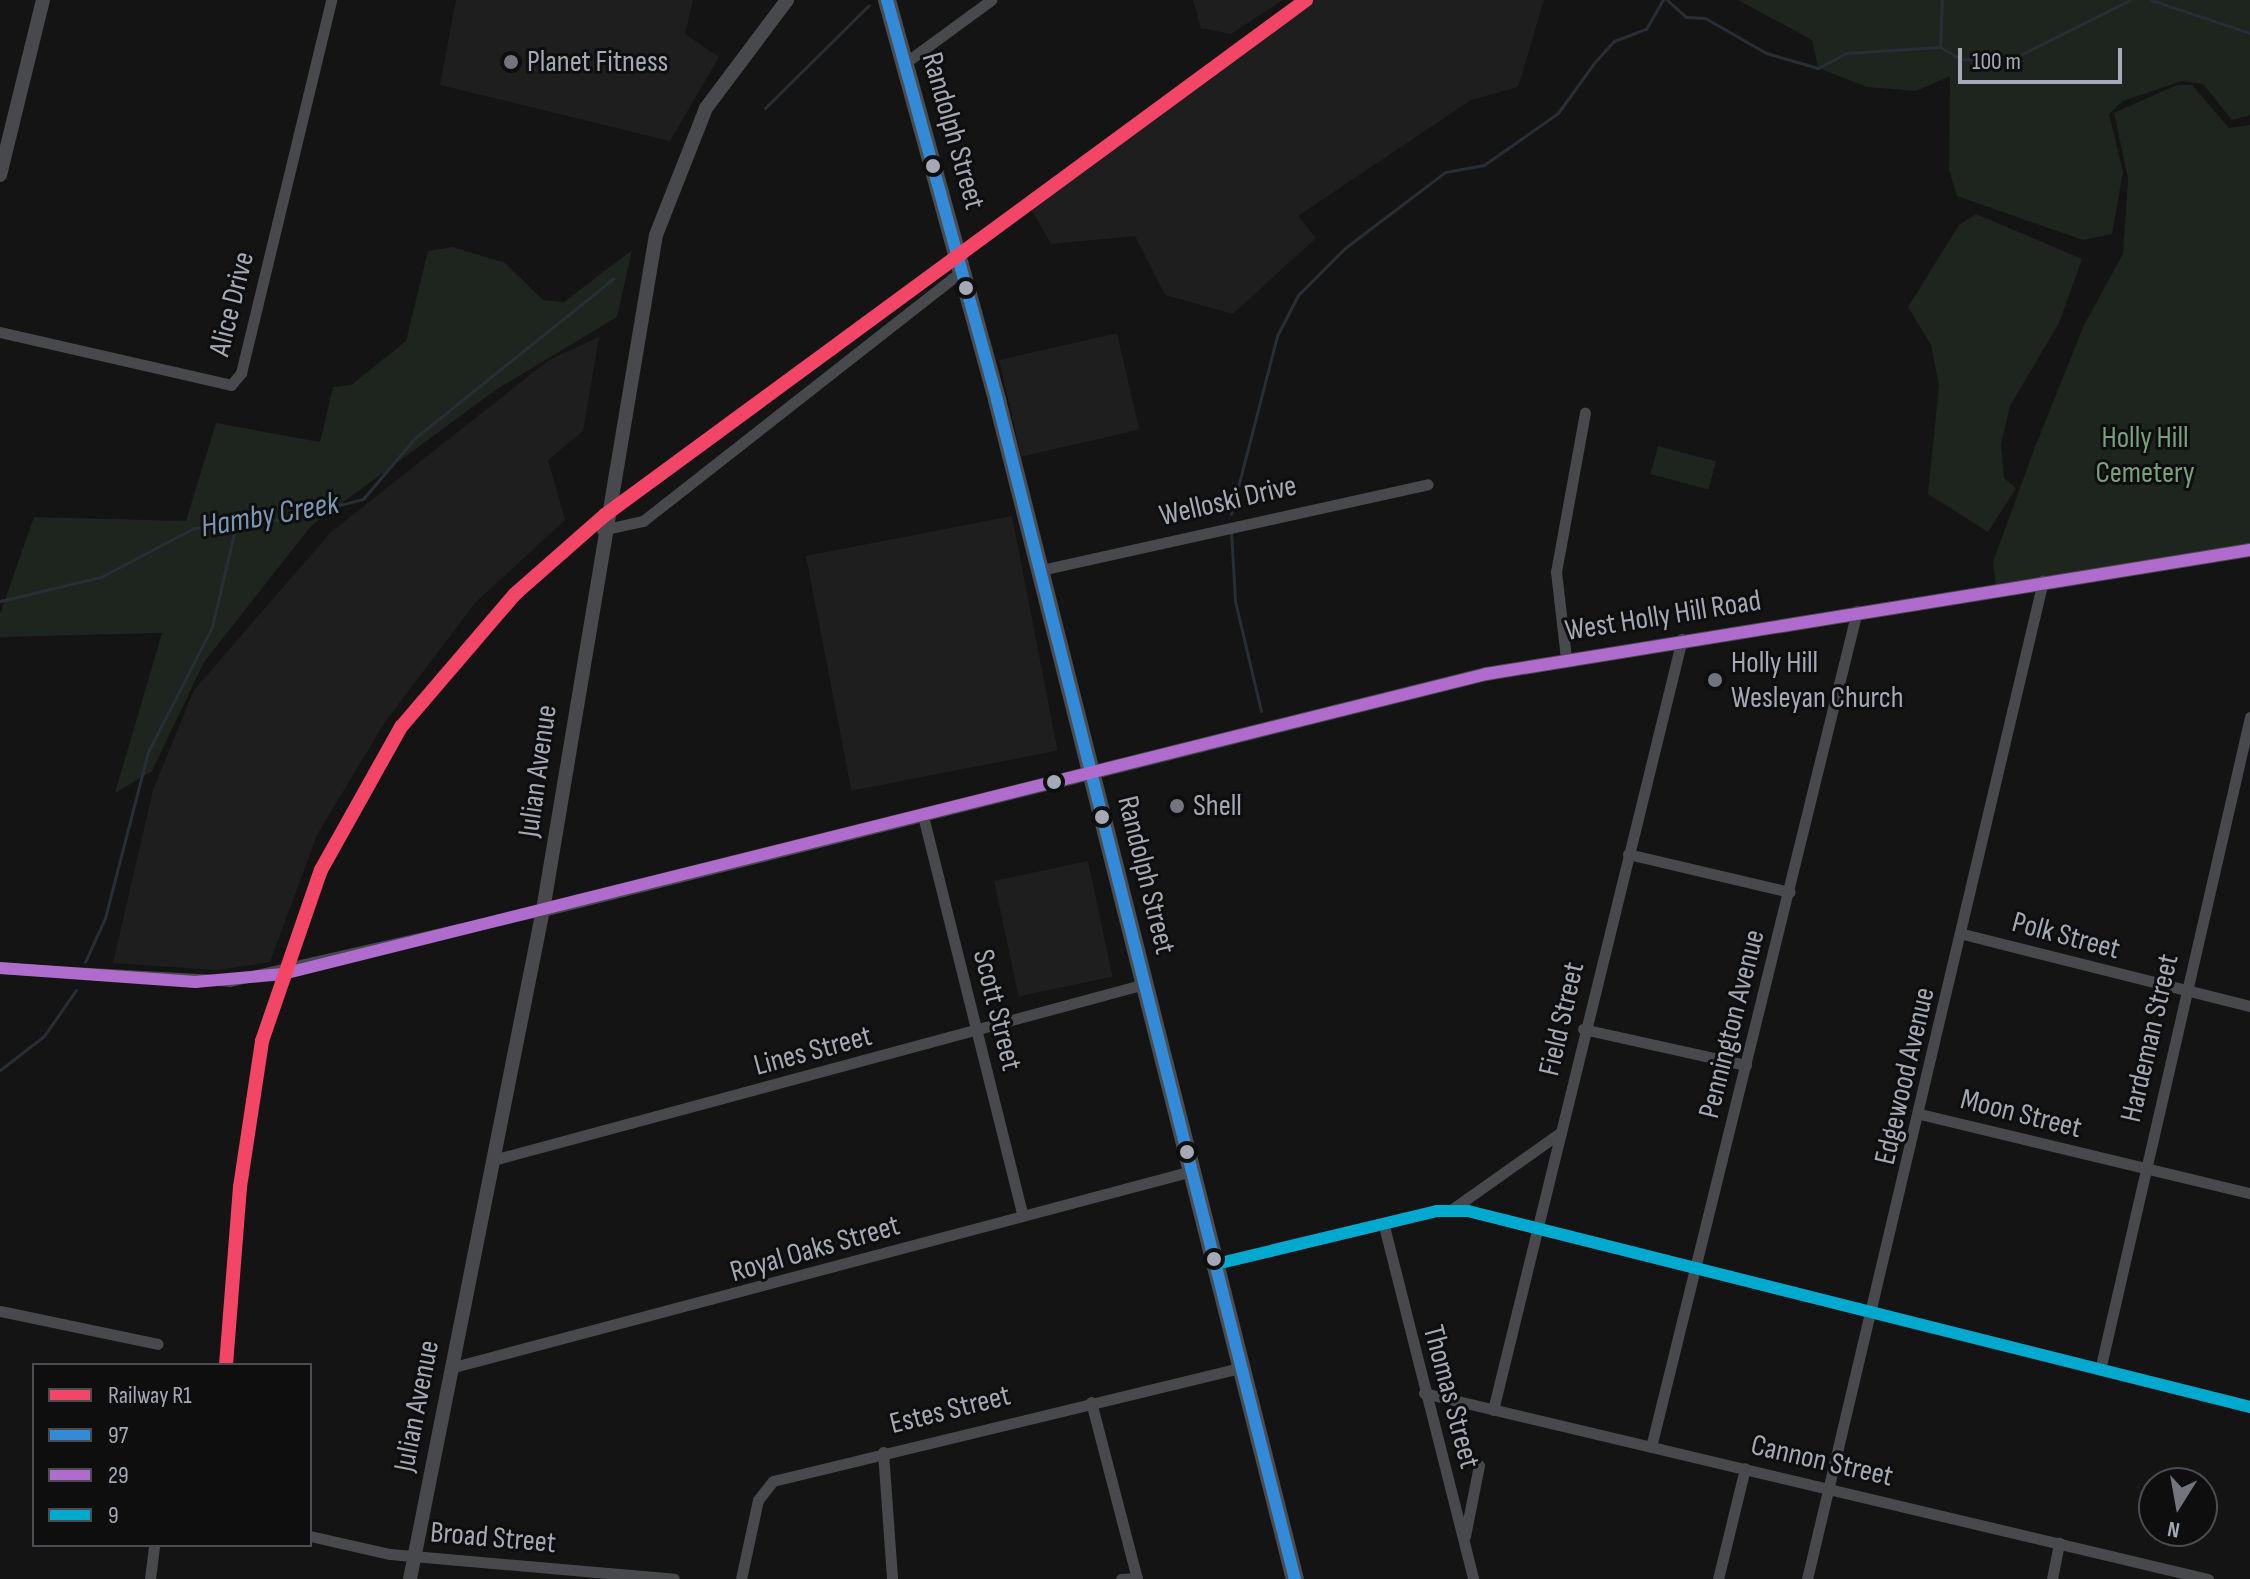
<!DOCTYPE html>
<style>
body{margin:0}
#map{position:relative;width:2250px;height:1579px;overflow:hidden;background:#141414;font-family:"Sofia Sans Condensed",sans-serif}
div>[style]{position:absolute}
.built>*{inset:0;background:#1e1e1f;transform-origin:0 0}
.green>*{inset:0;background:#1e241e;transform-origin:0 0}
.stream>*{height:3px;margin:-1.5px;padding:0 1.5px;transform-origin:1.5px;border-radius:1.5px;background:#272e35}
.minor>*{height:11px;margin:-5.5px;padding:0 5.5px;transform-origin:5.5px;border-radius:5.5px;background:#48494d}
.tertiary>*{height:14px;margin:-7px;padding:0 7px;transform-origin:7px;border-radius:7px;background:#48494d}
.primary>*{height:18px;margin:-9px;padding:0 9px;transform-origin:9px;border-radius:9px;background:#4a4c4f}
.bus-1>*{height:12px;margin:-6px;padding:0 6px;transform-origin:6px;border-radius:6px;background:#338bd7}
.bus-2>*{height:12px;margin:-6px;padding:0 6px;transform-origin:6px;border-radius:6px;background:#b06ccc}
.bus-3>*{height:12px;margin:-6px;padding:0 6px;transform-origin:6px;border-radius:6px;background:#00a9ce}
.rail-1>*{height:14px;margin:-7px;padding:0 7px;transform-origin:7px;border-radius:7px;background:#f34667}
.dots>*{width:22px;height:22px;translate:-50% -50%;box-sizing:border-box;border:4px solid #0e0e0f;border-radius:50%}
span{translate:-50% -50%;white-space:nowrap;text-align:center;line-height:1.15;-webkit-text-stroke:6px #0e0e0f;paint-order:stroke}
.poi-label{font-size:30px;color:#a4a9b5}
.left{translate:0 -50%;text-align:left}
.street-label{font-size:30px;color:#a4a9b5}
.park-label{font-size:30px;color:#7aa17d}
.water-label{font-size:32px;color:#7a96b2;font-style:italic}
.legend{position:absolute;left:32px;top:1363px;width:280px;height:184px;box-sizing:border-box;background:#0e0e0f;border:2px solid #4a4c51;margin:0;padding:10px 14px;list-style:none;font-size:24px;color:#a4a9b5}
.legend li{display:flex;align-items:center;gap:16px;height:40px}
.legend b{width:40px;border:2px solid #4a4c51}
.north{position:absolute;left:2138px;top:1467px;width:80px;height:80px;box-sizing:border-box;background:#0e0e0f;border:2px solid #4a4c51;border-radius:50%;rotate:191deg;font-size:22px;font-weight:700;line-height:32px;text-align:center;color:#a4a9b5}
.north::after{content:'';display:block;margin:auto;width:28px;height:36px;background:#72757d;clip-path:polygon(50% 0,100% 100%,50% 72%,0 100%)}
.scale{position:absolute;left:1958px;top:48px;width:164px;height:36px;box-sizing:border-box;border:4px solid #a4a9b5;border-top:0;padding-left:10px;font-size:24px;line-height:28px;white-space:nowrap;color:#a4a9b5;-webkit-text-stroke:6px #0e0e0f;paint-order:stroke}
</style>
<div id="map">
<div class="built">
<div style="clip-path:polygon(456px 0,693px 0,685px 34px,719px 57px,670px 141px,440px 85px)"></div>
<div style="clip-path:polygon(1193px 0,1283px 0,1231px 34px,1201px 28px)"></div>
<div style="clip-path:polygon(1315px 0,1544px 0,1518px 87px,1471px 100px,1298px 216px,1316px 238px,1233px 314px,1165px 295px,1135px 236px,1051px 244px,1031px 209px)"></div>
<div style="left:1117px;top:333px;width:99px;height:121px;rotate:77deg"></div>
<div style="clip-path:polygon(599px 337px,583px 431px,548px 460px,565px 520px,475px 603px,385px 722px,317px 835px,270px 962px,218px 970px,113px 963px,153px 790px,194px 690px,331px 532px,549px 360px)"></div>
<div style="left:1012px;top:516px;width:239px;height:210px;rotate:79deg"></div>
<div style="left:1088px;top:861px;width:118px;height:96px;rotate:78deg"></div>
</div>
<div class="green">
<div style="clip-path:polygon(1738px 0,2250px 0,2250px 115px,2232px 120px,2203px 84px,2182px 81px,2123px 101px,2109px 114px,2123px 172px,2112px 234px,2083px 240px,1957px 196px,1949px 170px,1950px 76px,1916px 91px,1867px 87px,1818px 68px,1812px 40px)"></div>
<div style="clip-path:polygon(2177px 85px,2192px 85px,2229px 128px,2250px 125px,2250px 550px,1996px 589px,1993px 562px,2035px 447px,2084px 325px,2123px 254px,2128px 179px,2114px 113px)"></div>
<div style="clip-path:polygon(1976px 214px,2082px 259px,2059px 323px,2010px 406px,2001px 444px,2004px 478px,2016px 488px,1988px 532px,1928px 494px,1939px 385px,1931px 345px,1908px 307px,1959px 225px)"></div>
<div style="clip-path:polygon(453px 247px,505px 263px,543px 300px,564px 302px,632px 250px,617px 317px,497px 389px,311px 526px,204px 662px,152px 771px,115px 793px,162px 633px,0 637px,0 614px,34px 517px,186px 521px,216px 423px,320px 442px,333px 387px,351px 385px,406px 341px,428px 251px)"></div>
<div style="left:1658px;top:446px;width:60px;height:29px;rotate:15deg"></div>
</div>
<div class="stream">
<div style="left:1667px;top:0;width:25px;rotate:42deg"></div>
<div style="left:1686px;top:17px;width:19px;rotate:3deg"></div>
<div style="left:1705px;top:18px;width:70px;rotate:29.8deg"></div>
<div style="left:1766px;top:53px;width:54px;rotate:16.1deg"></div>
<div style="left:1818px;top:68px;width:32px;rotate:-28deg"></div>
<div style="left:1846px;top:53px;width:94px;rotate:-3.7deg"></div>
<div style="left:1940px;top:47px;width:24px;rotate:30deg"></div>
<div style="left:1961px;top:59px;width:47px;rotate:2.4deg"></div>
<div style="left:2008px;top:61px;width:136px;rotate:-26.6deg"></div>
<div style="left:2151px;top:0;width:104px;rotate:18.4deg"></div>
<div style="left:1940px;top:47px;width:47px;rotate:-87.6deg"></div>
<div style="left:765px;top:108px;width:146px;rotate:-44.7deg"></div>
<div style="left:1231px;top:514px;width:184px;rotate:-75.5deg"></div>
<div style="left:1277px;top:336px;width:46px;rotate:-62.9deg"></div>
<div style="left:1298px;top:295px;width:66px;rotate:-45deg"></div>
<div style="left:1345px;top:248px;width:126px;rotate:-37.2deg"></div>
<div style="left:1445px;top:172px;width:40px;rotate:-10deg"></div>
<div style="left:1484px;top:165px;width:90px;rotate:-35.1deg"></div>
<div style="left:1558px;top:113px;width:62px;rotate:-54.2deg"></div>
<div style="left:1594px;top:63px;width:30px;rotate:-48deg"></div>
<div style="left:1614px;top:41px;width:34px;rotate:-21deg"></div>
<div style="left:1646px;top:29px;width:34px;rotate:-60deg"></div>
<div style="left:1231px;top:531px;width:70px;rotate:86.7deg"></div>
<div style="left:1235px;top:601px;width:113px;rotate:76.7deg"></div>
<div style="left:0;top:601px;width:104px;rotate:-13.4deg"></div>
<div style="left:101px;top:577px;width:105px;rotate:-27.8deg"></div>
<div style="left:194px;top:528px;width:91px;rotate:-5.6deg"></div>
<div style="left:285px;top:519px;width:81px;rotate:-14.4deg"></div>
<div style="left:363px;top:499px;width:80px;rotate:-49.6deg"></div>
<div style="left:415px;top:438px;width:255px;rotate:-38.8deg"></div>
<div style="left:85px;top:962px;width:48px;rotate:-65.6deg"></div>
<div style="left:105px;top:918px;width:171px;rotate:-75.5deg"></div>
<div style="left:148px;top:752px;width:140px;rotate:-62.9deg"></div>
<div style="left:212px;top:627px;width:110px;rotate:-76.8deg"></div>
<div style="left:0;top:1070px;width:56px;rotate:-37.7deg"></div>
<div style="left:44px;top:1036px;width:56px;rotate:-55.2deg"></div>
</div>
<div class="minor">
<div style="left:905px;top:63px;width:107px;rotate:-36.2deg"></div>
<div style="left:0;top:332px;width:237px;rotate:12.9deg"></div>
<div style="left:231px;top:385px;width:16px;rotate:-50deg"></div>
<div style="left:241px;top:373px;width:384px;rotate:-76.4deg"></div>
<div style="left:602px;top:530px;width:42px;rotate:-12.4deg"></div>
<div style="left:643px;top:521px;width:407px;rotate:-38.1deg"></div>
<div style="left:1041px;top:570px;width:396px;rotate:-12.5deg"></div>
<div style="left:1566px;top:658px;width:87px;rotate:-96.6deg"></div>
<div style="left:1556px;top:572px;width:162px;rotate:-79.7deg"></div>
<div style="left:923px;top:816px;width:412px;rotate:76deg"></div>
<div style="left:1628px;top:854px;width:166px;rotate:13.2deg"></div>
<div style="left:1963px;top:934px;width:296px;rotate:14.1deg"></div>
<div style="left:0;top:968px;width:230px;rotate:3.2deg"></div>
<div style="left:230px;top:981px;width:321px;rotate:-12.8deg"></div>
<div style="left:1583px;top:1029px;width:167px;rotate:12.5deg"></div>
<div style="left:1920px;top:1114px;width:339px;rotate:13.5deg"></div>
<div style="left:493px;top:1160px;width:675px;rotate:-15.11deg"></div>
<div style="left:1451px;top:1210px;width:135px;rotate:-35.3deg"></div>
<div style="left:1384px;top:1226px;width:364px;rotate:75.8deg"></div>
<div style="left:1216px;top:1264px;width:227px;rotate:-13.5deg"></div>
<div style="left:1437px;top:1211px;width:31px"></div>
<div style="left:1468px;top:1211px;width:806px;rotate:14.07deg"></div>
<div style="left:0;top:1311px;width:161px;rotate:11.8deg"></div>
<div style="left:450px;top:1368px;width:768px;rotate:-14.87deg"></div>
<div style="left:2100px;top:1370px;width:670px;rotate:-77.06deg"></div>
<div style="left:1424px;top:1393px;width:806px;rotate:13.35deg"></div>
<div style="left:1091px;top:1402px;width:183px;rotate:75.4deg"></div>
<div style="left:1493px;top:1410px;width:794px;rotate:-76.23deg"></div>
<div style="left:1651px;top:1447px;width:861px;rotate:-76.16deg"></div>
<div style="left:883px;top:1452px;width:127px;rotate:85.9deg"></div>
<div style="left:310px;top:1536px;width:82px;rotate:12.7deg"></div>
<div style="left:390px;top:1554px;width:285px;rotate:5deg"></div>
<div style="left:1465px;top:1536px;width:72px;rotate:-78.8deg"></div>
<div style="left:150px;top:1579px;width:34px;rotate:-83deg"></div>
<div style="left:741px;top:1579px;width:81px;rotate:-77.9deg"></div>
<div style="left:758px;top:1500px;width:24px;rotate:-52deg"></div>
<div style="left:773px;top:1481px;width:484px;rotate:-13.6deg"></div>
<div style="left:1121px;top:1579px;width:16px;rotate:-4deg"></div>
<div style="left:1718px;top:1579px;width:114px;rotate:-76.3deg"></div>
<div style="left:1807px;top:1579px;width:1026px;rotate:-76.7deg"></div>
<div style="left:2052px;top:1579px;width:37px;rotate:-79deg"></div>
</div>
<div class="tertiary">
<div style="left:0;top:175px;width:180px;rotate:-76.2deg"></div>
<div style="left:543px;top:910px;width:972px;rotate:-14.05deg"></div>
<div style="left:1486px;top:674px;width:774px;rotate:-9.22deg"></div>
<div style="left:410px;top:1579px;width:682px;rotate:-78.76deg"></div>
<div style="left:543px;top:910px;width:684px;rotate:-80.5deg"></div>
<div style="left:656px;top:235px;width:136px;rotate:-68.5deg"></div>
<div style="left:706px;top:108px;width:135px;rotate:-53.1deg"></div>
</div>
<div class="primary">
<div style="left:887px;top:0;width:415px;rotate:74.6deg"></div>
<div style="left:997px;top:400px;width:1216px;rotate:75.82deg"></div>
</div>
<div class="bus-1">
<div style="left:887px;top:0;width:415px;rotate:74.6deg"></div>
<div style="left:997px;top:400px;width:1216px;rotate:75.82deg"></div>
</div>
<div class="bus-2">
<div style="left:0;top:968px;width:196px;rotate:4.1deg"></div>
<div style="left:195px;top:982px;width:88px;rotate:-5.2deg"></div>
<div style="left:283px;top:974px;width:1240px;rotate:-14deg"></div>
<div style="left:1486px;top:674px;width:774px;rotate:-9.22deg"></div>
</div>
<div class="bus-3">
<div style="left:1216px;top:1264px;width:227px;rotate:-13.5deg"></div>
<div style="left:1437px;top:1211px;width:31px"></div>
<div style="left:1468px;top:1211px;width:806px;rotate:14.07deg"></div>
</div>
<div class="rail-1">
<div style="left:226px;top:1365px;width:179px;rotate:-85.5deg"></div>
<div style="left:240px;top:1187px;width:148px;rotate:-81.4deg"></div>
<div style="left:262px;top:1041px;width:181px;rotate:-71deg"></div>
<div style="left:321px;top:870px;width:164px;rotate:-60.8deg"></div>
<div style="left:401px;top:727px;width:175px;rotate:-49.4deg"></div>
<div style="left:515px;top:594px;width:120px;rotate:-41.3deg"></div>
<div style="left:605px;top:515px;width:870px;rotate:-36.3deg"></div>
</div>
<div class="dots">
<div style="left:511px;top:62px;background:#72757d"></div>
<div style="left:933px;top:166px;background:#a4a9b5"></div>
<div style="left:966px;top:288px;background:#a4a9b5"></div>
<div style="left:1715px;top:680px;background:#72757d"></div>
<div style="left:1054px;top:782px;background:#a4a9b5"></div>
<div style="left:1177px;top:806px;background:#72757d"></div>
<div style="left:1102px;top:817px;background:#a4a9b5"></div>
<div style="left:1187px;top:1152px;background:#a4a9b5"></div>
<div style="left:1214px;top:1259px;background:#a4a9b5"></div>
</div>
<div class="poi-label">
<span class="left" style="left:527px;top:62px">Planet Fitness</span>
<span class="left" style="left:1731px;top:680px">Holly Hill<br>Wesleyan Church</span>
<span class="left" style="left:1193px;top:806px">Shell</span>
</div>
<div class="street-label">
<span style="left:953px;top:131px;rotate:74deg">Randolph Street</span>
<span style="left:232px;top:304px;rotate:-76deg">Alice Drive</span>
<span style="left:1228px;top:501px;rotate:-13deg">Welloski Drive</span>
<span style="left:1663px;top:616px;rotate:-9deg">West Holly Hill Road</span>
<span style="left:538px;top:771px;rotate:-82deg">Julian Avenue</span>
<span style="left:1146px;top:875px;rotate:76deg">Randolph Street</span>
<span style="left:2066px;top:936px;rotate:15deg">Polk Street</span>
<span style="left:997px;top:1010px;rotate:76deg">Scott Street</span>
<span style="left:1562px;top:1019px;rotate:-77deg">Field Street</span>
<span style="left:1732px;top:1024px;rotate:-76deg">Pennington Avenue</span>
<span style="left:2150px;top:1038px;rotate:-77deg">Hardeman Street</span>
<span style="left:813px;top:1051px;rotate:-15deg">Lines Street</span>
<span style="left:1905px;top:1076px;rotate:-77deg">Edgewood Avenue</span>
<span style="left:2021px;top:1114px;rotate:14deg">Moon Street</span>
<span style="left:815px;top:1249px;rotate:-16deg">Royal Oaks Street</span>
<span style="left:1451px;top:1397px;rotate:75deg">Thomas Street</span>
<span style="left:417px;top:1406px;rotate:-79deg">Julian Avenue</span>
<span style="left:950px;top:1410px;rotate:-14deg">Estes Street</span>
<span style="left:1822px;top:1461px;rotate:13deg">Cannon Street</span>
<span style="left:493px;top:1538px;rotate:5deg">Broad Street</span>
</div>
<div class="park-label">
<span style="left:2145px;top:455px">Holly Hill<br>Cemetery</span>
</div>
<div class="water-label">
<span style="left:270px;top:516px;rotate:-10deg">Hamby Creek</span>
</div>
<ul class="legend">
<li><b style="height:10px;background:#f34667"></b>Railway R1</li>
<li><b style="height:10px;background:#338bd7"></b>97</li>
<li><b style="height:10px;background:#b06ccc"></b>29</li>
<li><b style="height:10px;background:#00a9ce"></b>9</li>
</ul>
<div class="north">N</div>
<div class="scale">100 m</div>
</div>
